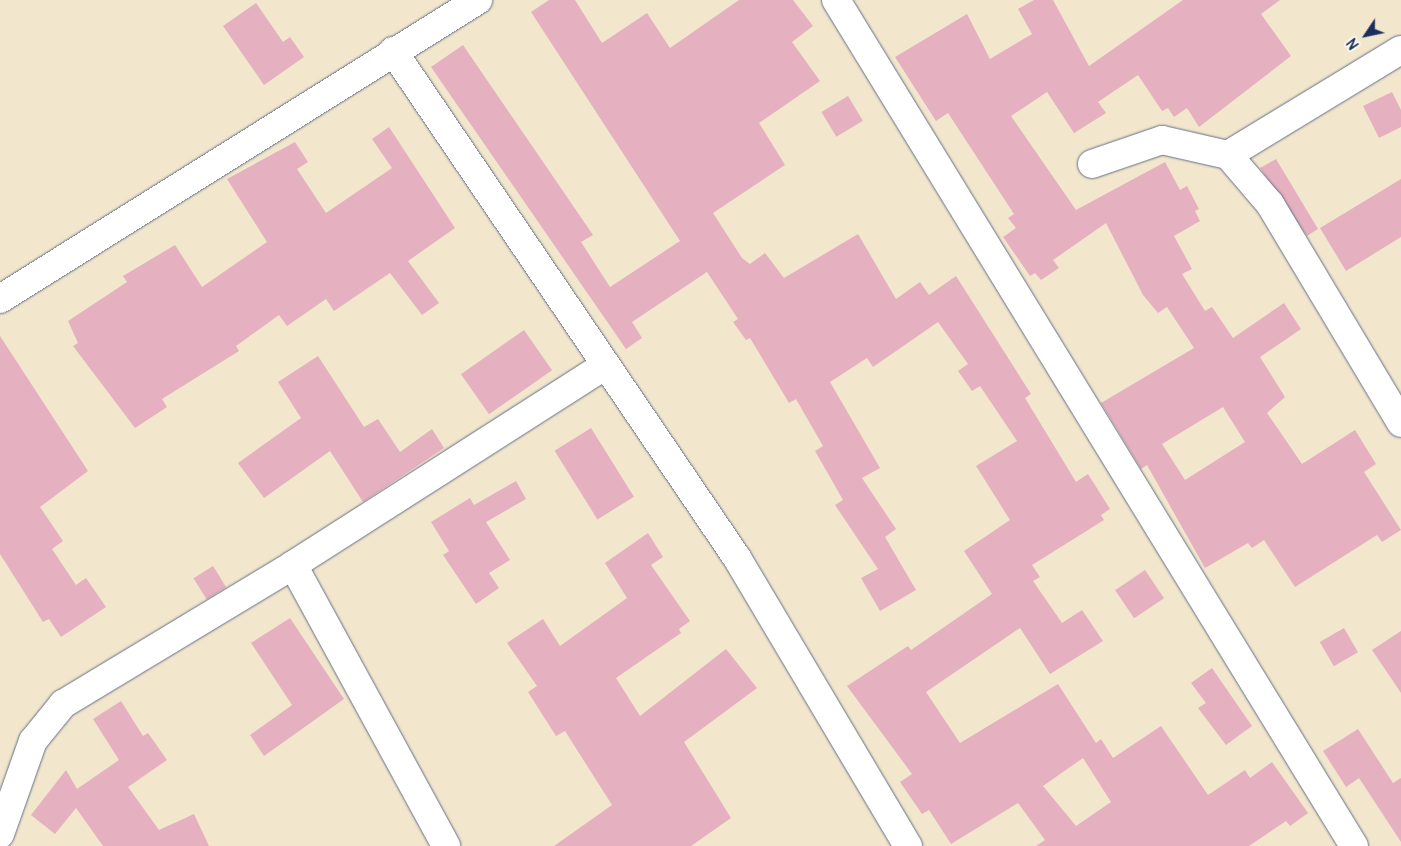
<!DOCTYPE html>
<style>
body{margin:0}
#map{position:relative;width:1401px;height:846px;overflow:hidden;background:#f2e7cd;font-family:Pangolin,sans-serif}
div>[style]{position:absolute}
.building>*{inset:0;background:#e5b0c0;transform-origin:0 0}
.roads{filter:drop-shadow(0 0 1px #666f85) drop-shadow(0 0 1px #666f85)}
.minor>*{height:28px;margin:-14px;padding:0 14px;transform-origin:14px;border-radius:14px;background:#fff}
span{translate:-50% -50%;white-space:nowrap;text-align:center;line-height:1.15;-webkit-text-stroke:5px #fbf7ec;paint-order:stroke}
.north{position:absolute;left:1341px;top:10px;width:50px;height:50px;-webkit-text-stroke:4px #fbf7ec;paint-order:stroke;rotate:236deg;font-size:14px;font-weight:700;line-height:20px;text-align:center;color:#1b2f5e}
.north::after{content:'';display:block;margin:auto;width:18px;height:22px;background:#1b2f5e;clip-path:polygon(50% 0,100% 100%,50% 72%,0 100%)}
</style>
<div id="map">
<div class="building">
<div style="clip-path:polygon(evenodd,549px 0,575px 0,602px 43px,647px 13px,670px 48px,739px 0,793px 0,813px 26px,792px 42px,820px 81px,759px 123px,785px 165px,713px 213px,742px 258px,750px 264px,765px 253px,784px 278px,858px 234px,896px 299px,920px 282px,929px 295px,956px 276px,1031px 394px,1025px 398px,1076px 482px,1088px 474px,1110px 509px,1101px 515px,1104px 520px,1032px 565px,1040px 577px,1033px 581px,1062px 623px,1082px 610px,1103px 641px,1050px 674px,1020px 628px,926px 692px,960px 743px,1058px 684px,1096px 743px,1101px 739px,1113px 758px,1161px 726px,1208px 795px,1245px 770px,1250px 778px,1272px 762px,1308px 813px,1290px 826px,1286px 821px,1249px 846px,1036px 846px,1045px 840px,1018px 803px,951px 844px,929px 810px,922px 814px,900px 782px,912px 774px,847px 686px,908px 646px,911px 650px,992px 594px,964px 551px,1010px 520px,976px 466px,1017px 441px,980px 386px,972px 391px,958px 371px,968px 364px,938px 322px,873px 367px,867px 358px,830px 382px,880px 468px,862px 478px,896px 529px,885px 537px,916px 590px,880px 611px,861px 578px,878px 569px,835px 505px,843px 500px,815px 451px,823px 446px,796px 399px,789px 403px,750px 338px,746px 340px,733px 322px,738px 319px,707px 272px,632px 322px,642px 338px,626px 349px,431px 67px,463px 45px,593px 235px,581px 242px,610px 287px,680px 241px,531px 12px,549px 0,1083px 758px,1111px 802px,1076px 826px,1043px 786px,1083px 758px)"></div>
<div style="clip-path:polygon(evenodd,1034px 0,1053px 0,1089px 66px,1183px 0,1280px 0,1261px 14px,1291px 56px,1199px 127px,1187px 108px,1174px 117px,1168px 108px,1162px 111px,1138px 75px,1098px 102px,1106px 113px,1074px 133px,1047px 92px,1011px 116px,1076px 210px,1165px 162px,1180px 190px,1187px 186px,1199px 209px,1195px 211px,1200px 221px,1174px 236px,1192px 269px,1182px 274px,1205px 311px,1212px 307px,1233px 338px,1284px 303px,1301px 329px,1260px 357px,1285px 397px,1267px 413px,1302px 464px,1355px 430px,1376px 464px,1364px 472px,1401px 530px,1382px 542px,1377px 535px,1295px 587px,1264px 540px,1252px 548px,1248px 543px,1205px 568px,1147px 465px,1141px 469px,1101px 403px,1194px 348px,1167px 307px,1158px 313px,1143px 295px,1106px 223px,1053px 260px,1059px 268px,1041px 280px,1035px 273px,1030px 276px,1003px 237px,1016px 228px,1008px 218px,1014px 214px,948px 113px,936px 121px,895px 57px,967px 14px,990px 59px,1032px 34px,1018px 9px,1034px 0,1223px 407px,1245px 442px,1185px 480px,1162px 444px,1223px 407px)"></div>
<div style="clip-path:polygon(256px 3px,283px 42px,290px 37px,304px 57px,264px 85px,223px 26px)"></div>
<div style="clip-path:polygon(1392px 92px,1401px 110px,1401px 127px,1379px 138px,1363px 106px)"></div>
<div style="left:848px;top:96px;width:29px;height:31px;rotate:59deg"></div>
<div style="clip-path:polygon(389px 127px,455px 228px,408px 261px,439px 303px,422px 315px,390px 273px,334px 311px,326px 299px,287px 326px,279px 315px,236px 346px,239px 351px,162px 399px,167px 407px,135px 428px,73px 346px,78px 343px,68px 321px,127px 282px,123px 276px,175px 245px,202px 287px,267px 242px,227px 179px,295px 142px,308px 162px,297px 169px,326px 213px,392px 168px,372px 139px)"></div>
<div style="clip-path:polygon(1276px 159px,1318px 229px,1307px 236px,1260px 168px)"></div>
<div style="clip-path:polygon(1401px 179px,1401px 237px,1346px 271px,1320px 228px)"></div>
<div style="left:524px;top:330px;width:49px;height:77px;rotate:55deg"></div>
<div style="clip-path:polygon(0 336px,88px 471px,40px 507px,63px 541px,52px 549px,76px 585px,86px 578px,106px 607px,61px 637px,49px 619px,43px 622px,0 554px)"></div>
<div style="clip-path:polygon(318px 356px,364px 427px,378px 419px,400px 452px,432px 429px,444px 448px,363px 502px,330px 451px,264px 498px,238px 463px,301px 418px,278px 382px)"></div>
<div style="left:591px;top:428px;width:81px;height:43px;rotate:58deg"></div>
<div style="clip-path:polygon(516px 481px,526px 499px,486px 522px,510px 560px,489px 573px,499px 588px,476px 604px,443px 555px,449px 551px,431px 522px,470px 498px,474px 505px)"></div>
<div style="clip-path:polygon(648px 533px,663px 557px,651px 565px,690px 621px,679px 629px,681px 633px,616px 678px,640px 716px,726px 649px,757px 688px,684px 742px,731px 818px,691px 846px,554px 846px,612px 805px,565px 731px,556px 736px,528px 692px,537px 686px,507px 643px,543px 619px,560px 646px,627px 598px,605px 563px)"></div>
<div style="left:213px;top:566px;width:25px;height:23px;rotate:58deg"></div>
<div style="left:1145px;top:570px;width:34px;height:36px;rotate:56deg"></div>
<div style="clip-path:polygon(290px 618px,344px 699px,264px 756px,250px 735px,292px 705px,251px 643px)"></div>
<div style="left:1344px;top:628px;width:28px;height:28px;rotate:60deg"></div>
<div style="clip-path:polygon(1401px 631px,1401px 693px,1372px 650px)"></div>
<div style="clip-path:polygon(1212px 668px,1252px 726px,1226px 745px,1198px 708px,1206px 703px,1191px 683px)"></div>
<div style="clip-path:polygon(121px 701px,143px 736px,148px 733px,167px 760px,128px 787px,159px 830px,194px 814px,209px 846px,103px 846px,76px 808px,55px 834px,31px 815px,66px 770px,77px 789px,119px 760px,93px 719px)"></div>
<div style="clip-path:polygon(1358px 729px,1393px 783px,1401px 778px,1401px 842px,1359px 778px,1346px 787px,1323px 751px)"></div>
</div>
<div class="roads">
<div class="minor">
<div style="left:836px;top:0;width:992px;rotate:58.52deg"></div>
<div style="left:393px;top:51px;width:613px;rotate:55.84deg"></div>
<div style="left:737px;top:558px;width:335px;rotate:59.3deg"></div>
<div style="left:1228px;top:155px;width:202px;rotate:-31.3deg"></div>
<div style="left:1092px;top:164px;width:74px;rotate:-18.9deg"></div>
<div style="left:1162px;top:140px;width:68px;rotate:12.8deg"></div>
<div style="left:1228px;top:155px;width:65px;rotate:49.4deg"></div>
<div style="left:1270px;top:204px;width:255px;rotate:59.1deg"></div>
<div style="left:0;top:299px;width:564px;rotate:-32.03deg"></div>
<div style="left:293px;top:565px;width:320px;rotate:61.4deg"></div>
<div style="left:0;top:834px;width:99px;rotate:-70.5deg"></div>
<div style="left:33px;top:741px;width:48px;rotate:-51deg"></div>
<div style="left:63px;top:704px;width:269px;rotate:-31.1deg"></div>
<div style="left:293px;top:565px;width:369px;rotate:-32.6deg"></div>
</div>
</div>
<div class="north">N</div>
</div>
